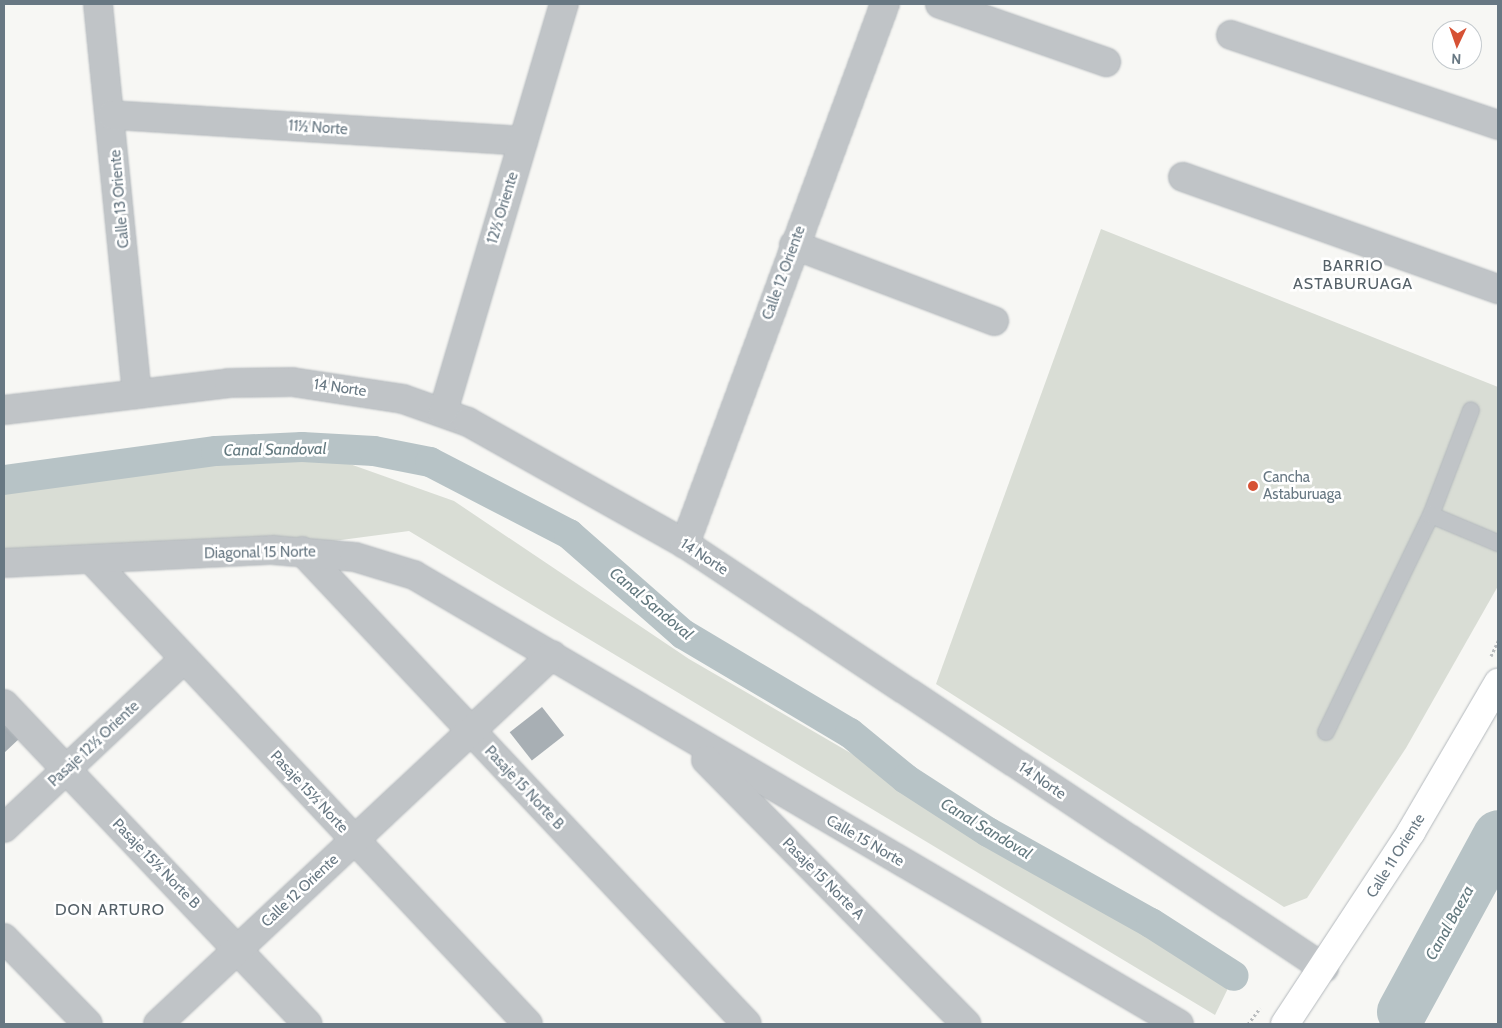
<!DOCTYPE html>
<meta charset="utf-8">
<style>
body{margin:0}
#map{position:relative;width:1502px;height:1028px;overflow:hidden;background:#f7f7f4;font-family:Cabin,sans-serif}
div>[style]{position:absolute}
.green>*{inset:0;background:#d9ddd5}
.canal>*{height:30px;margin:-15px;padding:0 15px;transform-origin:15px;border-radius:15px;background:#b7c3c6}
.river>*{height:50px;margin:-25px;padding:0 25px;transform-origin:25px;border-radius:25px;background:#b7c3c6}
.building>*{inset:0;background:#a8afb4;transform-origin:0 0}
.path>*{height:3px;margin-top:-1.5px;transform-origin:0;background:repeating-linear-gradient(90deg,#babdbf 0 2.5px,transparent 0 5px)}
.roads{filter:drop-shadow(0 0 1px #b3b8bc) drop-shadow(0 0 1px #b3b8bc)}
.lane>*{height:16px;margin:-8px;padding:0 8px;transform-origin:8px;border-radius:8px;background:#c0c4c7}
.street>*{height:28px;margin:-14px;padding:0 14px;transform-origin:14px;border-radius:14px;background:#c0c4c7}
.secondary>*{height:28px;margin:-14px;padding:0 14px;transform-origin:14px;border-radius:14px;background:#fff}
.dots>*{width:14px;height:14px;translate:-50% -50%;box-sizing:border-box;border:2px solid #fff;border-radius:50%}
span{translate:-50% -50%;white-space:nowrap;text-align:center;line-height:1.15;-webkit-text-stroke:5px #fff;paint-order:stroke}
.street-label{font-size:15px;color:#687883}
.poi-label{font-size:15px;color:#687883}
.left{translate:0 -50%;text-align:left}
.neighbourhood-label{font-size:16px;color:#556168;letter-spacing:1px}
.water-label{font-size:16px;color:#63797f;font-style:italic}
.frame{position:absolute;inset:0;border:5px solid #687883;pointer-events:none}
.north{position:absolute;left:1432px;top:20px;width:50px;height:50px;box-sizing:border-box;background:#fff;border:1px solid #c3c9cd;border-radius:50%;rotate:183deg;font-size:14px;font-weight:700;line-height:20px;text-align:center;color:#687883}
.north::after{content:'';display:block;margin:auto;width:18px;height:22px;background:#d65235;clip-path:polygon(50% 0,100% 100%,50% 72%,0 100%)}
</style>
<div id="map">
<div class="green">
<div style="clip-path:polygon(1101px 229px,1498px 387px,1498px 586px,1406px 748px,1307px 898px,1284px 907px,936px 684px)"></div>
<div style="clip-path:polygon(302px 447px,454px 501px,689px 659px,1234px 976px,1215px 1015px,409px 531px,258px 551px,4px 562px,4px 483px)"></div>
</div>
<div class="canal">
<div style="left:4px;top:480px;width:214px;rotate:-7.8deg"></div>
<div style="left:216px;top:451px;width:86px;rotate:-2.7deg"></div>
<div style="left:302px;top:447px;width:72px;rotate:3.2deg"></div>
<div style="left:374px;top:451px;width:57px;rotate:11.1deg"></div>
<div style="left:430px;top:462px;width:157px;rotate:27.4deg"></div>
<div style="left:569px;top:534px;width:152px;rotate:41.3deg"></div>
<div style="left:683px;top:634px;width:194px;rotate:30.7deg"></div>
<div style="left:850px;top:733px;width:72px;rotate:39.4deg"></div>
<div style="left:906px;top:779px;width:98px;rotate:32.9deg"></div>
<div style="left:988px;top:832px;width:187px;rotate:29.2deg"></div>
<div style="left:1151px;top:923px;width:98px;rotate:32.6deg"></div>
</div>
<div class="river">
<div style="left:1402px;top:1012px;width:201px;rotate:-61.5deg"></div>
</div>
<div class="building">
<div style="left:542px;top:707px;width:36px;height:41px;rotate:52deg"></div>
<div style="clip-path:polygon(4px 719px,21px 737px,4px 753px)"></div>
</div>
<div class="path">
<div style="left:1491px;top:656px;width:17px;rotate:-65deg"></div>
<div style="left:1248px;top:1024px;width:20px;rotate:-53deg"></div>
</div>
<div class="roads">
<div class="lane">
<div style="left:1431px;top:515px;width:112px;rotate:-69.1deg"></div>
<div style="left:1326px;top:732px;width:241px;rotate:-64.2deg"></div>
<div style="left:1431px;top:515px;width:73px;rotate:22.7deg"></div>
</div>
<div class="street">
<div style="left:98px;top:4px;width:392px;rotate:84.3deg"></div>
<div style="left:940px;top:4px;width:176px;rotate:19.3deg"></div>
<div style="left:1231px;top:35px;width:282px;rotate:18.6deg"></div>
<div style="left:112px;top:115px;width:412px;rotate:3.6deg"></div>
<div style="left:1183px;top:177px;width:334px;rotate:19.6deg"></div>
<div style="left:794px;top:245px;width:214px;rotate:20.8deg"></div>
<div style="left:4px;top:410px;width:227px;rotate:-6.8deg"></div>
<div style="left:229px;top:383px;width:63px;rotate:-0.9deg"></div>
<div style="left:292px;top:382px;width:112px;rotate:8.7deg"></div>
<div style="left:403px;top:399px;width:69px;rotate:19.5deg"></div>
<div style="left:468px;top:422px;width:249px;rotate:29.3deg"></div>
<div style="left:685px;top:544px;width:767px;rotate:33.57deg"></div>
<div style="left:443px;top:412px;width:426px;rotate:-73.5deg"></div>
<div style="left:685px;top:544px;width:576px;rotate:-69.68deg"></div>
<div style="left:302px;top:551px;width:649px;rotate:46.75deg"></div>
<div style="left:91px;top:559px;width:638px;rotate:46.78deg"></div>
<div style="left:4px;top:563px;width:269px;rotate:-2.8deg"></div>
<div style="left:273px;top:550px;width:82px;rotate:4.9deg"></div>
<div style="left:355px;top:557px;width:62px;rotate:17deg"></div>
<div style="left:414px;top:575px;width:887px;rotate:30.41deg"></div>
<div style="left:4px;top:704px;width:441px;rotate:46.5deg"></div>
<div style="left:706px;top:760px;width:371px;rotate:45.4deg"></div>
<div style="left:4px;top:828px;width:247px;rotate:-43.2deg"></div>
<div style="left:4px;top:938px;width:120px;rotate:45.7deg"></div>
<div style="left:158px;top:1024px;width:540px;rotate:-43.12deg"></div>
</div>
<div class="secondary">
<div style="left:1285px;top:1024px;width:230px;rotate:-56.7deg"></div>
<div style="left:1411px;top:832px;width:173px;rotate:-59.7deg"></div>
</div>
</div>
<div class="dots">
<div style="left:1253px;top:486px;background:#d65235"></div>
</div>
<div class="street-label">
<span style="left:318px;top:128px;rotate:4deg">11½ Norte</span>
<span style="left:120px;top:199px;rotate:-95deg">Calle 13 Oriente</span>
<span style="left:503px;top:208px;rotate:-73deg">12½ Oriente</span>
<span style="left:784px;top:273px;rotate:-70deg">Calle 12 Oriente</span>
<span style="left:340px;top:388px;rotate:8deg">14 Norte</span>
<span style="left:260px;top:553px;rotate:-1deg">Diagonal 15 Norte</span>
<span style="left:704px;top:557px;rotate:33deg">14 Norte</span>
<span style="left:94px;top:744px;rotate:-43deg">Pasaje 12½ Oriente</span>
<span style="left:1042px;top:781px;rotate:34deg">14 Norte</span>
<span style="left:524px;top:788px;rotate:47deg">Pasaje 15 Norte B</span>
<span style="left:309px;top:792px;rotate:47deg">Pasaje 15½ Norte</span>
<span style="left:865px;top:841px;rotate:30deg">Calle 15 Norte</span>
<span style="left:1396px;top:856px;rotate:-58deg">Calle 11 Oriente</span>
<span style="left:156px;top:864px;rotate:46deg">Pasaje 15½ Norte B</span>
<span style="left:823px;top:879px;rotate:45deg">Pasaje 15 Norte A</span>
<span style="left:300px;top:891px;rotate:-43deg">Calle 12 Oriente</span>
</div>
<div class="poi-label">
<span class="left" style="left:1263px;top:486px">Cancha<br>Astaburuaga</span>
</div>
<div class="neighbourhood-label">
<span style="left:1353px;top:275px">BARRIO<br>ASTABURUAGA</span>
<span style="left:110px;top:910px">DON ARTURO</span>
</div>
<div class="water-label">
<span style="left:275px;top:450px;rotate:-1deg">Canal Sandoval</span>
<span style="left:651px;top:604px;rotate:40deg">Canal Sandoval</span>
<span style="left:986px;top:829px;rotate:31deg">Canal Sandoval</span>
<span style="left:1450px;top:923px;rotate:-61deg">Canal Baeza</span>
</div>
<div class="frame"></div>
<div class="north">N</div>
</div>
